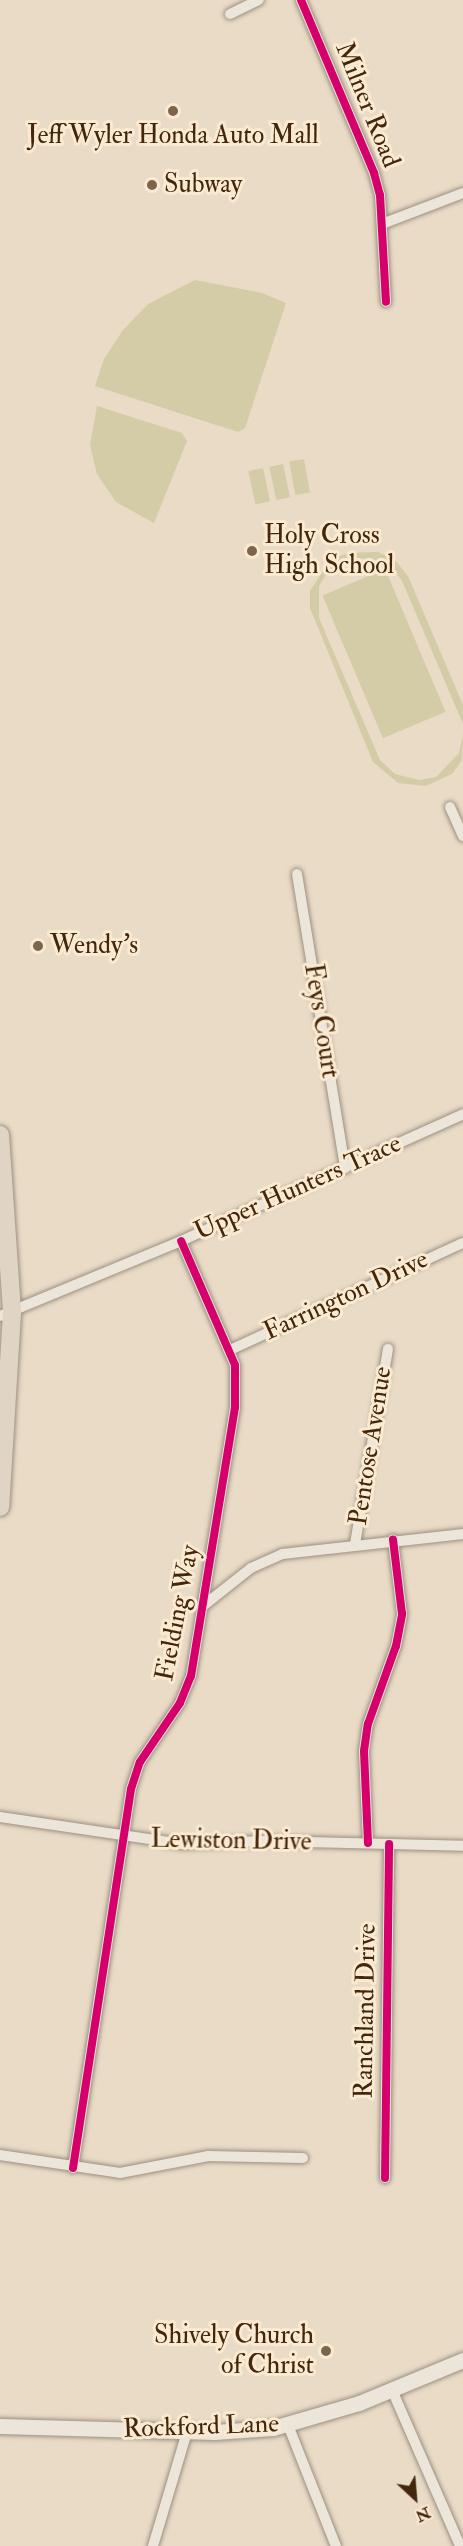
<!DOCTYPE html>
<style>
body{margin:0}
#map{position:relative;width:463px;height:2546px;overflow:hidden;background:#e9dbc6;font-family:"IM FELL Double Pica",serif}
div>[style]{position:absolute}
.green>*{inset:0;background:#d4cca6;transform-origin:0 0}
.roads{filter:drop-shadow(0 0 2px #9c9081) drop-shadow(0 0 2px #9c9081)}
.street>*{height:10px;margin:-5px;padding:0 5px;transform-origin:5px;border-radius:5px;background:#ece5da}
.secondary>*{height:15px;margin:-7.5px;padding:0 7.5px;transform-origin:7.5px;border-radius:7.5px;background:#ece5da}
.primary>*{height:18px;margin:-9px;padding:0 9px;transform-origin:9px;border-radius:9px;background:#e0d5c5}
.cycleway>*{height:8px;margin:-4px;padding:0 4px;transform-origin:4px;border-radius:4px;background:#d6006c}
.dots>*{width:16px;height:16px;translate:-50% -50%;box-sizing:border-box;border:3px solid #faead1;border-radius:50%}
span{translate:-50% -50%;white-space:nowrap;text-align:center;line-height:1.15;-webkit-text-stroke:6px #faead1;paint-order:stroke}
.street-label{font-size:26px;color:#43260b}
.poi-label{font-size:26px;color:#43260b}
.left{translate:0 -50%;text-align:left}
.right{translate:-100% -50%;text-align:right}
.north{position:absolute;left:385px;top:2468px;width:60px;height:60px;-webkit-text-stroke:4px #faead1;paint-order:stroke;rotate:154deg;font-size:16px;font-weight:700;line-height:24px;text-align:center;color:#43260b}
.north::after{content:'';display:block;margin:auto;width:21px;height:27px;background:#43260b;clip-path:polygon(50% 0,100% 100%,50% 72%,0 100%)}
</style>
<div id="map">
<div class="green">
<div style="clip-path:polygon(195px 280px,262px 293px,286px 303px,245px 428px,238px 432px,95px 386px,104px 359px,123px 330px,148px 304px)"></div>
<div style="clip-path:polygon(97px 406px,182px 433px,187px 441px,154px 523px,116px 502px,97px 474px,90px 445px)"></div>
<div style="left:304px;top:459px;width:34px;height:15px;rotate:80deg"></div>
<div style="left:283px;top:464px;width:34px;height:14px;rotate:78deg"></div>
<div style="left:263px;top:468px;width:34px;height:15px;rotate:78deg"></div>
<div style="clip-path:polygon(378px 552px,395px 560px,408px 576px,463px 705px,463px 724px,402px 581px,393px 569px,380px 561px,359px 558px,329px 570px,319px 586px,319px 618px,380px 760px,395px 774px,419px 780px,436px 777px,459px 753px,463px 734px,462px 760px,452px 774px,426px 786px,398px 783px,373px 762px,310px 608px,310px 591px,330px 560px,348px 553px)"></div>
<div style="left:385px;top:569px;width:155px;height:68px;rotate:67deg"></div>
</div>
<div class="roads">
<div class="street">
<div style="left:301px;top:0;width:188px;rotate:67.1deg"></div>
<div style="left:374px;top:173px;width:23px;rotate:75deg"></div>
<div style="left:380px;top:195px;width:107px;rotate:86.8deg"></div>
<div style="left:230px;top:14px;width:32px;rotate:-26deg"></div>
<div style="left:382px;top:224px;width:87px;rotate:-20.9deg"></div>
<div style="left:450px;top:807px;width:32px;rotate:66deg"></div>
<div style="left:297px;top:874px;width:298px;rotate:80.7deg"></div>
<div style="left:0;top:1316px;width:196px;rotate:-22.5deg"></div>
<div style="left:181px;top:1241px;width:309px;rotate:-24.2deg"></div>
<div style="left:230px;top:1350px;width:256px;rotate:-24.7deg"></div>
<div style="left:355px;top:1544px;width:198px;rotate:-80.4deg"></div>
<div style="left:203px;top:1606px;width:61px;rotate:-38.4deg"></div>
<div style="left:251px;top:1568px;width:35px;rotate:-24deg"></div>
<div style="left:283px;top:1554px;width:181px;rotate:-6.3deg"></div>
<div style="left:0;top:1817px;width:184px;rotate:8.4deg"></div>
<div style="left:182px;top:1844px;width:82px;rotate:-2.1deg"></div>
<div style="left:264px;top:1841px;width:199px;rotate:1.4deg"></div>
<div style="left:368px;top:1843px;width:92px;rotate:-92.5deg"></div>
<div style="left:364px;top:1751px;width:27px;rotate:-82deg"></div>
<div style="left:368px;top:1724px;width:83px;rotate:-70.3deg"></div>
<div style="left:396px;top:1646px;width:33px;rotate:-79deg"></div>
<div style="left:402px;top:1614px;width:75px;rotate:-96.9deg"></div>
<div style="left:0;top:2155px;width:121px;rotate:8.5deg"></div>
<div style="left:120px;top:2173px;width:90px;rotate:-10.9deg"></div>
<div style="left:208px;top:2156px;width:95px;rotate:1.2deg"></div>
<div style="left:73px;top:2168px;width:383px;rotate:-81.3deg"></div>
<div style="left:131px;top:1789px;width:28px;rotate:-72deg"></div>
<div style="left:140px;top:1762px;width:71px;rotate:-55.9deg"></div>
<div style="left:180px;top:1703px;width:29px;rotate:-68deg"></div>
<div style="left:191px;top:1676px;width:273px;rotate:-80.7deg"></div>
<div style="left:235px;top:1407px;width:42px;rotate:-90deg"></div>
<div style="left:235px;top:1365px;width:135px;rotate:-113.5deg"></div>
<div style="left:385px;top:2178px;width:334px;rotate:-89.3deg"></div>
<div style="left:392px;top:2390px;width:170px;rotate:66.4deg"></div>
<div style="left:288px;top:2425px;width:130px;rotate:68.4deg"></div>
<div style="left:153px;top:2546px;width:119px;rotate:-73.4deg"></div>
</div>
<div class="secondary">
<div style="left:0;top:2426px;width:214px;rotate:1.6deg"></div>
<div style="left:214px;top:2432px;width:59px;rotate:-3.9deg"></div>
<div style="left:273px;top:2428px;width:90px;rotate:-16.2deg"></div>
<div style="left:359px;top:2403px;width:113px;rotate:-22.5deg"></div>
</div>
<div class="primary">
<div style="left:0;top:1135px;width:178px;rotate:86.1deg"></div>
<div style="left:12px;top:1313px;width:194px;rotate:93.5deg"></div>
</div>
</div>
<div class="cycleway">
<div style="left:301px;top:0;width:188px;rotate:67.1deg"></div>
<div style="left:374px;top:173px;width:23px;rotate:75deg"></div>
<div style="left:380px;top:195px;width:107px;rotate:86.8deg"></div>
<div style="left:368px;top:1843px;width:92px;rotate:-92.5deg"></div>
<div style="left:364px;top:1751px;width:27px;rotate:-82deg"></div>
<div style="left:368px;top:1724px;width:83px;rotate:-70.3deg"></div>
<div style="left:396px;top:1646px;width:33px;rotate:-79deg"></div>
<div style="left:402px;top:1614px;width:75px;rotate:-96.9deg"></div>
<div style="left:73px;top:2168px;width:383px;rotate:-81.3deg"></div>
<div style="left:131px;top:1789px;width:28px;rotate:-72deg"></div>
<div style="left:140px;top:1762px;width:71px;rotate:-55.9deg"></div>
<div style="left:180px;top:1703px;width:29px;rotate:-68deg"></div>
<div style="left:191px;top:1676px;width:273px;rotate:-80.7deg"></div>
<div style="left:235px;top:1407px;width:42px;rotate:-90deg"></div>
<div style="left:235px;top:1365px;width:135px;rotate:-113.5deg"></div>
<div style="left:385px;top:2178px;width:334px;rotate:-89.3deg"></div>
</div>
<div class="dots">
<div style="left:173px;top:111px;background:#7d654c"></div>
<div style="left:152px;top:185px;background:#7d654c"></div>
<div style="left:252px;top:551px;background:#7d654c"></div>
<div style="left:38px;top:946px;background:#7d654c"></div>
<div style="left:326px;top:2351px;background:#7d654c"></div>
</div>
<div class="street-label">
<span style="left:367px;top:105px;rotate:68deg">Milner Road</span>
<span style="left:321px;top:1021px;rotate:81deg">Feys Court</span>
<span style="left:298px;top:1188px;rotate:-24deg">Upper Hunters Trace</span>
<span style="left:346px;top:1296px;rotate:-25deg">Farrington Drive</span>
<span style="left:371px;top:1446px;rotate:-81deg">Pentose Avenue</span>
<span style="left:178px;top:1613px;rotate:-79deg">Fielding Way</span>
<span style="left:231px;top:1841px;rotate:1deg">Lewiston Drive</span>
<span style="left:366px;top:2011px;rotate:-89deg">Ranchland Drive</span>
<span style="left:201px;top:2427px;rotate:-2deg">Rockford Lane</span>
</div>
<div class="poi-label">
<span style="left:173px;top:136px">Jeff Wyler Honda Auto Mall</span>
<span class="left" style="left:164px;top:185px">Subway</span>
<span class="left" style="left:264px;top:551px">Holy Cross<br>High School</span>
<span class="left" style="left:50px;top:946px">Wendy's</span>
<span class="right" style="left:314px;top:2351px">Shively Church<br>of Christ</span>
</div>
<div class="north">N</div>
</div>
